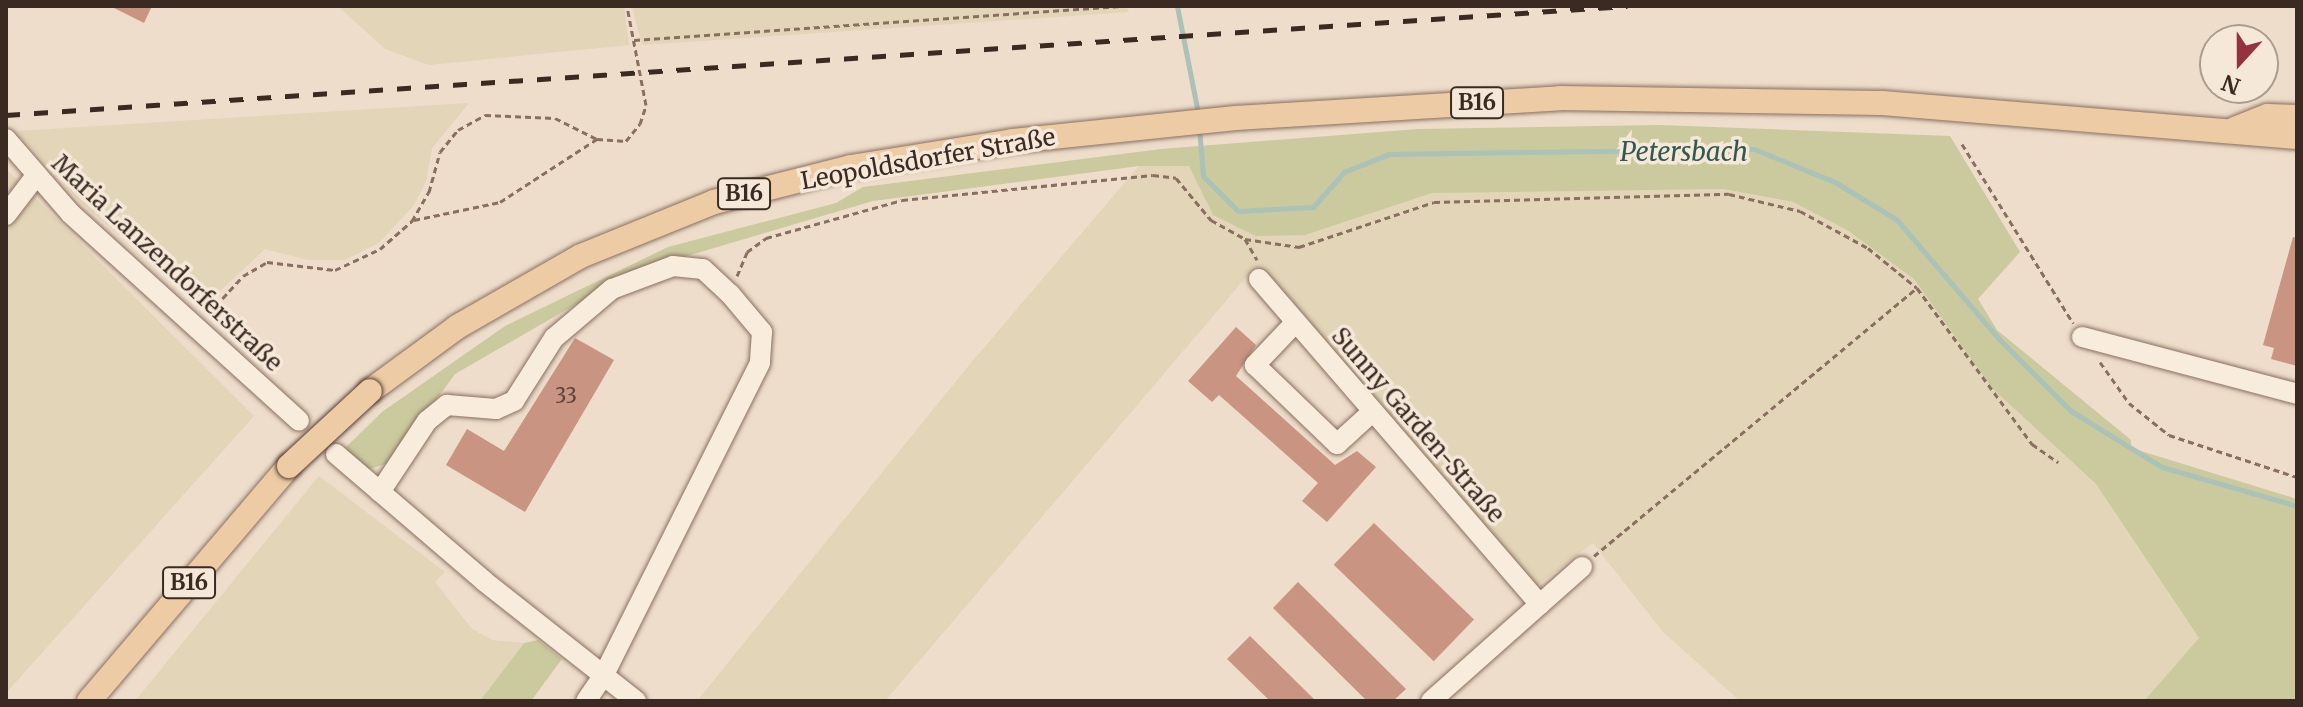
<!DOCTYPE html>
<meta charset="utf-8">
<style>
body{margin:0}
#map{position:relative;width:2303px;height:707px;overflow:hidden;background:#edddca;font-family:Merriweather,serif}
div>[style]{position:absolute}
.farmland>*{inset:0;background:#e2d5b8}
.green>*{inset:0;background:#cbc99e}
.stream>*{height:5px;margin:-2.5px;padding:0 2.5px;transform-origin:2.5px;border-radius:2.5px;background:#aac2b7}
.building>*{inset:0;background:#c99482;transform-origin:0 0}
.path>*{height:3px;margin-top:-1.5px;transform-origin:0;background:repeating-linear-gradient(90deg,#896f5f 0 6px,transparent 0 10px)}
.roads{filter:drop-shadow(0 0 2px #896f5f) drop-shadow(0 0 2px #896f5f)}
.minor>*{height:20px;margin:-10px;padding:0 10px;transform-origin:10px;border-radius:10px;background:#f8ecdd}
.major>*{height:24px;margin:-12px;padding:0 12px;transform-origin:12px;border-radius:12px;background:#edcba5}
.rail>*{height:5px;margin-top:-2.5px;transform-origin:0;background:repeating-linear-gradient(90deg,#3a2a22 0 14px,transparent 0 28px)}
.bridges{filter:drop-shadow(0 0 2px #583e33) drop-shadow(0 0 2px #583e33)}
.major-bridge>*{height:24px;margin:-12px;padding:0 12px;transform-origin:12px;border-radius:12px;background:#edcba5}
span{translate:-50% -50%;white-space:nowrap;text-align:center;line-height:1.15;-webkit-text-stroke:7px #f5e8d9;paint-order:stroke}
.number-label{font-size:20px;color:#5e443a}
.number-label span{-webkit-text-stroke-width:0}
.shield-label span{padding:2px 6px;background:#f5e8d9;border:2px solid;border-radius:6px;-webkit-text-stroke-width:0}
.shield-label{font-size:22px;color:#3a2a22;font-weight:700}
.street-label{font-size:24px;color:#3a2a22}
.water-label{font-size:26px;color:#325951;font-style:italic}
.frame{position:absolute;inset:0;border:8px solid #3a2a22;pointer-events:none}
.north{position:absolute;left:2199px;top:24px;width:80px;height:80px;box-sizing:border-box;background:#f5e8d9;border:2px solid #aa9c90;border-radius:50%;rotate:201deg;font-size:22px;font-weight:700;line-height:32px;text-align:center;color:#3a2a22}
.north::after{content:'';display:block;margin:auto;width:28px;height:36px;background:#953242;clip-path:polygon(50% 0,100% 100%,50% 72%,0 100%)}
</style>
<div id="map">
<div class="farmland">
<div style="clip-path:polygon(338px 6px,624px 6px,629px 45px,429px 65px,385px 49px)"></div>
<div style="clip-path:polygon(632px 6px,1126px 6px,1129px 12px,642px 45px)"></div>
<div style="clip-path:polygon(469px 103px,432px 148px,426px 182px,413px 206px,380px 242px,345px 260px,308px 260px,265px 249px,205px 305px,82px 204px,16px 131px)"></div>
<div style="clip-path:polygon(1139px 166px,1190px 166px,1213px 215px,1305px 235px,1432px 192px,1723px 189px,1793px 202px,1847px 230px,1914px 279px,1992px 388px,2096px 484px,2199px 638px,2144px 701px,1740px 701px,1663px 632px,1593px 543px,1534px 588px,1254px 268px,885px 701px,697px 701px,970px 364px)"></div>
<div style="clip-path:polygon(6px 169px,254px 416px,6px 693px)"></div>
<div style="clip-path:polygon(319px 476px,445px 572px,435px 582px,472px 629px,492px 640px,524px 643px,480px 701px,135px 701px)"></div>
</div>
<div class="green">
<div style="clip-path:polygon(1659px 125px,1950px 136px,2020px 252px,1978px 299px,1997px 330px,2131px 440px,2131px 448px,2297px 499px,2297px 701px,2144px 701px,2199px 638px,2096px 484px,1992px 388px,1914px 279px,1847px 230px,1793px 202px,1723px 189px,1432px 193px,1305px 235px,1256px 236px,1213px 215px,1189px 166px,1139px 166px,873px 201px,670px 261px,592px 295px,455px 374px,391px 462px,370px 469px,350px 456px,346px 447px,382px 412px,505px 326px,668px 247px,836px 203px,863px 187px,1161px 149px,1418px 129px)"></div>
<div style="clip-path:polygon(538px 640px,562px 659px,531px 701px,480px 701px,524px 643px)"></div>
</div>
<div class="stream">
<div style="left:1177px;top:6px;width:109px;rotate:78.9deg"></div>
<div style="left:1199px;top:127px;width:49px;rotate:85.3deg"></div>
<div style="left:1203px;top:176px;width:49px;rotate:45deg"></div>
<div style="left:1238px;top:211px;width:75px;rotate:-3.1deg"></div>
<div style="left:1313px;top:207px;width:47px;rotate:-48.5deg"></div>
<div style="left:1344px;top:172px;width:48px;rotate:-21.8deg"></div>
<div style="left:1389px;top:154px;width:365px;rotate:-0.8deg"></div>
<div style="left:1754px;top:149px;width:87px;rotate:22.2deg"></div>
<div style="left:1835px;top:182px;width:73px;rotate:31.5deg"></div>
<div style="left:1897px;top:220px;width:157px;rotate:49.4deg"></div>
<div style="left:1999px;top:339px;width:102px;rotate:45deg"></div>
<div style="left:2071px;top:411px;width:107px;rotate:31.6deg"></div>
<div style="left:2162px;top:467px;width:141px;rotate:16.1deg"></div>
</div>
<div class="building">
<div style="clip-path:polygon(110px 6px,152px 6px,144px 23px)"></div>
<div style="clip-path:polygon(2293px 237px,2297px 238px,2297px 366px,2271px 359px,2274px 348px,2263px 345px)"></div>
<div style="clip-path:polygon(1236px 327px,1256px 345px,1236px 376px,1335px 465px,1357px 451px,1376px 467px,1327px 522px,1302px 501px,1318px 483px,1219px 395px,1212px 402px,1188px 381px)"></div>
<div style="clip-path:polygon(575px 338px,614px 360px,525px 512px,446px 465px,467px 429px,504px 451px)"></div>
<div style="left:1374px;top:523px;width:139px;height:58px;rotate:44deg"></div>
<div style="clip-path:polygon(1298px 582px,1406px 689px,1393px 701px,1367px 701px,1273px 608px)"></div>
<div style="clip-path:polygon(1250px 636px,1316px 701px,1270px 701px,1227px 659px)"></div>
</div>
<div class="path">
<div style="left:634px;top:40px;width:492px;rotate:-4deg"></div>
<div style="left:1962px;top:144px;width:211px;rotate:58.2deg"></div>
<div style="left:414px;top:220px;width:88px;rotate:-11.8deg"></div>
<div style="left:500px;top:202px;width:116px;rotate:-33deg"></div>
<div style="left:1245px;top:239px;width:24px;rotate:60deg"></div>
<div style="left:737px;top:276px;width:26px;rotate:-67deg"></div>
<div style="left:747px;top:252px;width:24px;rotate:-36deg"></div>
<div style="left:766px;top:238px;width:141px;rotate:-15.6deg"></div>
<div style="left:902px;top:200px;width:252px;rotate:-5.7deg"></div>
<div style="left:1153px;top:175px;width:23px;rotate:7deg"></div>
<div style="left:1176px;top:178px;width:55px;rotate:50.2deg"></div>
<div style="left:1211px;top:220px;width:39px;rotate:29deg"></div>
<div style="left:1245px;top:239px;width:55px;rotate:8.4deg"></div>
<div style="left:1299px;top:247px;width:142px;rotate:-18.4deg"></div>
<div style="left:1434px;top:202px;width:295px;rotate:-1.6deg"></div>
<div style="left:1729px;top:194px;width:73px;rotate:13.5deg"></div>
<div style="left:1800px;top:211px;width:77px;rotate:28.6deg"></div>
<div style="left:1868px;top:248px;width:63px;rotate:39.2deg"></div>
<div style="left:1917px;top:288px;width:194px;rotate:53.6deg"></div>
<div style="left:2032px;top:444px;width:32px;rotate:35deg"></div>
<div style="left:209px;top:313px;width:50px;rotate:-47.4deg"></div>
<div style="left:243px;top:276px;width:28px;rotate:-30deg"></div>
<div style="left:267px;top:262px;width:68px;rotate:6.7deg"></div>
<div style="left:335px;top:270px;width:50px;rotate:-25deg"></div>
<div style="left:380px;top:249px;width:43px;rotate:-41.2deg"></div>
<div style="left:412px;top:221px;width:34px;rotate:-60deg"></div>
<div style="left:429px;top:192px;width:41px;rotate:-74.6deg"></div>
<div style="left:440px;top:152px;width:28px;rotate:-51deg"></div>
<div style="left:458px;top:130px;width:31px;rotate:-29deg"></div>
<div style="left:485px;top:115px;width:70px;rotate:2.5deg"></div>
<div style="left:555px;top:118px;width:47px;rotate:26.6deg"></div>
<div style="left:597px;top:139px;width:29px;rotate:4deg"></div>
<div style="left:626px;top:141px;width:22px;rotate:-51deg"></div>
<div style="left:640px;top:124px;width:20px;rotate:-72deg"></div>
<div style="left:646px;top:105px;width:101px;rotate:-100.9deg"></div>
<div style="left:2100px;top:362px;width:50px;rotate:54.7deg"></div>
<div style="left:2129px;top:403px;width:51px;rotate:38.7deg"></div>
<div style="left:2169px;top:435px;width:135px;rotate:18.2deg"></div>
<div style="left:1594px;top:556px;width:420px;rotate:-39.7deg"></div>
</div>
<div class="roads">
<div class="minor">
<div style="left:6px;top:139px;width:98px;rotate:49.1deg"></div>
<div style="left:70px;top:213px;width:309px;rotate:42.2deg"></div>
<div style="left:6px;top:215px;width:48px;rotate:-52.7deg"></div>
<div style="left:1259px;top:279px;width:430px;rotate:49.2deg"></div>
<div style="left:1294px;top:324px;width:57px;rotate:133.6deg"></div>
<div style="left:1255px;top:365px;width:114px;rotate:43.9deg"></div>
<div style="left:1337px;top:444px;width:47px;rotate:-42.4deg"></div>
<div style="left:2082px;top:337px;width:222px;rotate:14.8deg"></div>
<div style="left:336px;top:454px;width:195px;rotate:40.6deg"></div>
<div style="left:484px;top:581px;width:194px;rotate:38.3deg"></div>
<div style="left:380px;top:492px;width:85px;rotate:-56.5deg"></div>
<div style="left:427px;top:421px;width:26px;rotate:-39deg"></div>
<div style="left:447px;top:405px;width:49px;rotate:4.7deg"></div>
<div style="left:496px;top:409px;width:20px;rotate:-24deg"></div>
<div style="left:514px;top:401px;width:75px;rotate:-57.6deg"></div>
<div style="left:554px;top:338px;width:76px;rotate:-40.2deg"></div>
<div style="left:612px;top:289px;width:65px;rotate:-20.7deg"></div>
<div style="left:673px;top:266px;width:30px;rotate:6deg"></div>
<div style="left:703px;top:269px;width:37px;rotate:43deg"></div>
<div style="left:730px;top:294px;width:50px;rotate:49.9deg"></div>
<div style="left:762px;top:332px;width:31px;rotate:94deg"></div>
<div style="left:760px;top:363px;width:350px;rotate:116.6deg"></div>
<div style="left:603px;top:676px;width:30px;rotate:124deg"></div>
<div style="left:1431px;top:701px;width:202px;rotate:-41.6deg"></div>
</div>
<div class="major">
<div style="left:2235px;top:129px;width:35px;rotate:-22deg"></div>
<div style="left:2268px;top:116px;width:29px;rotate:2deg"></div>
<div style="left:370px;top:391px;width:108px;rotate:-36.3deg"></div>
<div style="left:457px;top:327px;width:143px;rotate:-29.8deg"></div>
<div style="left:581px;top:256px;width:144px;rotate:-22.1deg"></div>
<div style="left:714px;top:202px;width:141px;rotate:-14.3deg"></div>
<div style="left:851px;top:167px;width:164px;rotate:-9.1deg"></div>
<div style="left:1013px;top:141px;width:224px;rotate:-5.9deg"></div>
<div style="left:1236px;top:118px;width:325px;rotate:-3.5deg"></div>
<div style="left:1560px;top:98px;width:322px;rotate:0.9deg"></div>
<div style="left:1882px;top:103px;width:416px;rotate:4.7deg"></div>
<div style="left:89px;top:701px;width:309px;rotate:-49.6deg"></div>
</div>
</div>
<div class="rail">
<div style="left:6px;top:115px;width:1625px;rotate:-3.85deg"></div>
</div>
<div class="bridges">
<div class="major-bridge">
<div style="left:289px;top:466px;width:110px;rotate:-42.8deg"></div>
</div>
</div>
<div class="number-label">
<span style="left:566px;top:395px">33</span>
</div>
<div class="shield-label">
<span style="left:1477px;top:103px">B16</span>
<span style="left:744px;top:194px">B16</span>
<span style="left:189px;top:583px">B16</span>
</div>
<div class="street-label">
<span style="left:928px;top:159px;rotate:-10deg">Leopoldsdorfer Straße</span>
<span style="left:167px;top:263px;rotate:43deg">Maria Lanzendorferstraße</span>
<span style="left:1418px;top:425px;rotate:49deg">Sunny Garden-Straße</span>
</div>
<div class="water-label">
<span style="left:1684px;top:152px">Petersbach</span>
</div>
<div class="frame"></div>
<div class="north">N</div>
</div>
